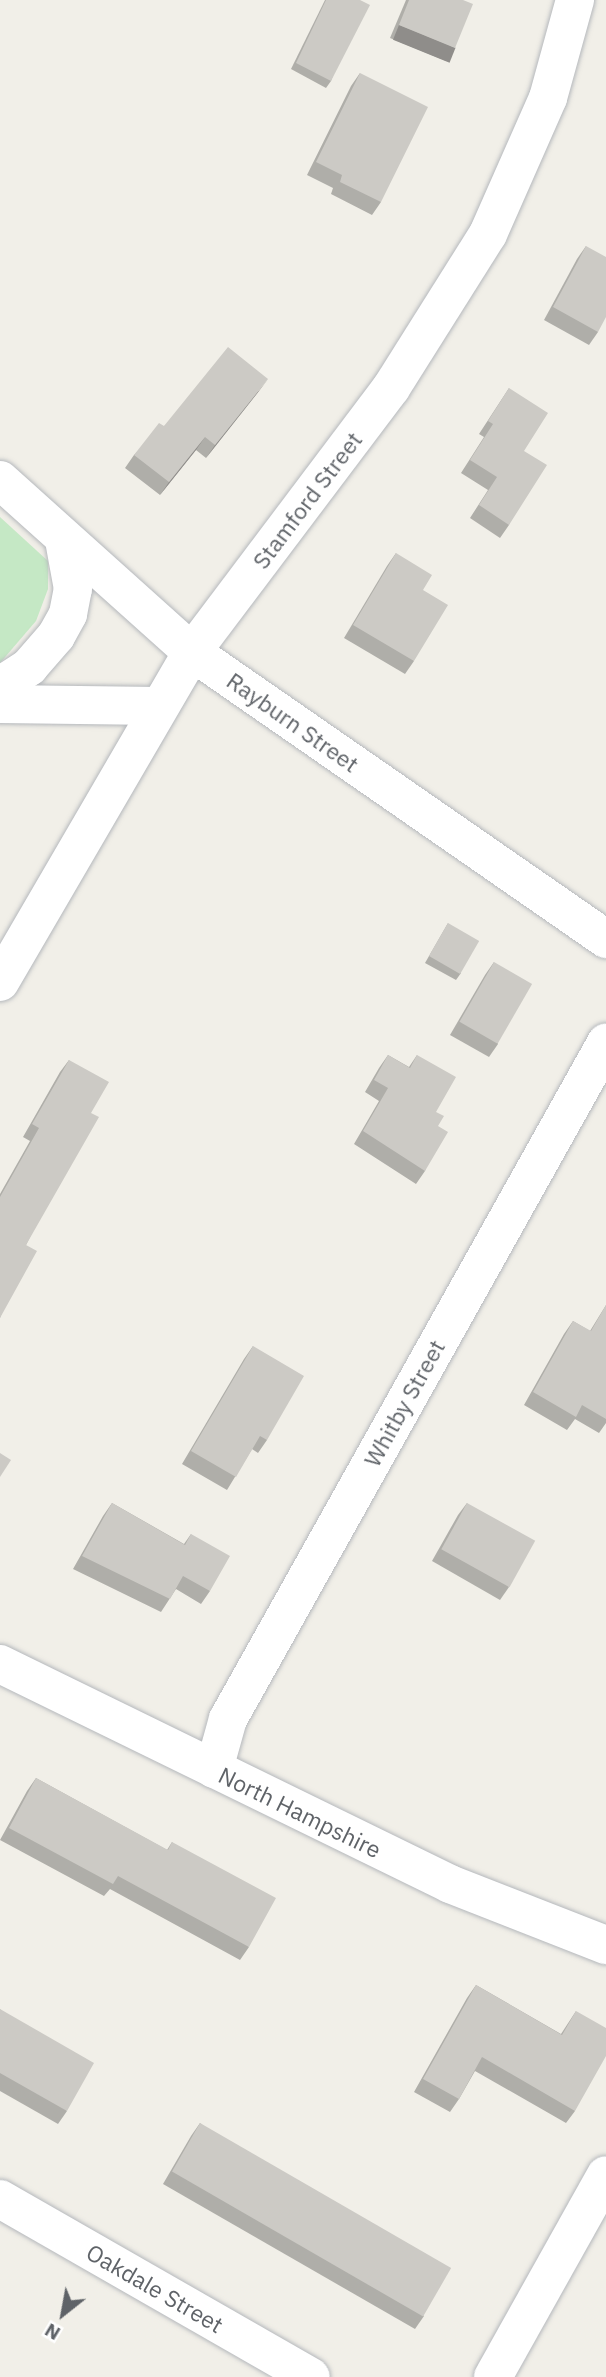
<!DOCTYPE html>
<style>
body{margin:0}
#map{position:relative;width:606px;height:2377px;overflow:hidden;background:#f1efe8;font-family:"IBM Plex Sans",sans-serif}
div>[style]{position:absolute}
.green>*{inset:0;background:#c5e8c5}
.roads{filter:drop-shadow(0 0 2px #b5b8bc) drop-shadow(0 0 2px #b5b8bc)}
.minor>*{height:38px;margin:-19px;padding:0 19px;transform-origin:19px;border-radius:19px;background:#fff}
.wall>*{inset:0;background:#afaea9}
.shaded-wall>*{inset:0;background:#8f8d8a;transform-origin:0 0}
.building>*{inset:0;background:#cccac5;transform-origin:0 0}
span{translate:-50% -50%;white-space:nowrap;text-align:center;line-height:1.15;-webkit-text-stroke:7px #fff;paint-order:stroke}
.street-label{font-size:23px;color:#5f6368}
.north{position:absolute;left:28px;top:2279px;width:70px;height:70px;-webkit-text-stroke:5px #fff;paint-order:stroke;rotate:211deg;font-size:19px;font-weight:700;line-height:28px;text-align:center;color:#5f6368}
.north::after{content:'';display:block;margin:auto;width:24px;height:32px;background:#5f6368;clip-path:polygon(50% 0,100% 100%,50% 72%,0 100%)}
</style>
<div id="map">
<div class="green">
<div style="clip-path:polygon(0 517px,48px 561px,48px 589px,36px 621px,0 663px)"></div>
</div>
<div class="roads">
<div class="minor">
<div style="left:0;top:480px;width:258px;rotate:41.9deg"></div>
<div style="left:192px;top:652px;width:504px;rotate:34.73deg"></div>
<div style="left:0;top:686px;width:35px;rotate:-33deg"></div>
<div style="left:29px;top:667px;width:41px;rotate:-48.9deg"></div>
<div style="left:56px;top:636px;width:25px;rotate:-61deg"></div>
<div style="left:68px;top:614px;width:25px;rotate:-79deg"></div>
<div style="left:73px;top:589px;width:50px;rotate:-100.4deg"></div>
<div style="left:0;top:704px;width:158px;rotate:0.7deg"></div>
<div style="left:0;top:982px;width:382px;rotate:-59.8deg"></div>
<div style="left:192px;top:652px;width:331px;rotate:-53deg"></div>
<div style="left:391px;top:388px;width:182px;rotate:-57.8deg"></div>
<div style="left:488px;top:234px;width:149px;rotate:-66.2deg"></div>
<div style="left:548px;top:98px;width:102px;rotate:-74.6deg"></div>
<div style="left:0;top:1664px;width:501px;rotate:26.05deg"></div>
<div style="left:450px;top:1884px;width:168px;rotate:21.4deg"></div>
<div style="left:214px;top:1769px;width:52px;rotate:-74.4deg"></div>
<div style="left:228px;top:1719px;width:775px;rotate:-60.79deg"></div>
<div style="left:0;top:2199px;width:358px;rotate:29.8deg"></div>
<div style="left:493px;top:2377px;width:231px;rotate:-60.8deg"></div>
</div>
</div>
<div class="wall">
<div style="clip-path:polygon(325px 0,360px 0,331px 81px,326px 88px,291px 69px)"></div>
<div style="clip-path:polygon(406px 0,463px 0,446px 61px,390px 38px)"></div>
<div style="clip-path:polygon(360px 73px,381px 202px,372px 215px,331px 194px,333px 188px,307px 175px,351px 86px)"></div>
<div style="clip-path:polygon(586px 246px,598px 332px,589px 345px,544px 320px,577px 259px)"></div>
<div style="clip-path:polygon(509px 388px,524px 451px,509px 525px,500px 538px,470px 518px,488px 490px,461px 473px,484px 437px,479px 434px)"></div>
<div style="clip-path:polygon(259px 391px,206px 458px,196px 450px,160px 495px,125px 468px,134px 455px,164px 426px)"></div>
<div style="clip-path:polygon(396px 553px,414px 661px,405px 674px,344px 638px,387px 566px)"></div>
<div style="clip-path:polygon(448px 923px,461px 973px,456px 980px,425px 963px)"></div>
<div style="clip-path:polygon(494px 962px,498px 1044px,489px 1057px,450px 1035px,485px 975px)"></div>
<div style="clip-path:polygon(388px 1055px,409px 1067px,417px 1055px,436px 1112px,438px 1126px,425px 1171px,416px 1184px,354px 1144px,379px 1101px,365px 1092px,379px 1068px)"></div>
<div style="clip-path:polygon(69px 1060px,91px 1113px,26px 1245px,0 1318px,0 1194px,30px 1141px,23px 1137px,60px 1072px)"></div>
<div style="clip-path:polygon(606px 1305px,606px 1423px,599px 1433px,575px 1419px,567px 1430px,524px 1405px,564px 1334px,573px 1321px,590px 1331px)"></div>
<div style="clip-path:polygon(253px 1346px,267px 1440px,258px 1453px,252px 1449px,227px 1490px,182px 1464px,244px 1359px)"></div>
<div style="clip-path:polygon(112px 1503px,184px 1544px,191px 1534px,210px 1591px,201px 1604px,176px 1589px,161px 1612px,73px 1569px,103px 1516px)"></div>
<div style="clip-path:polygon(467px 1503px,509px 1587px,500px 1600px,432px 1561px,458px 1515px)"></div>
<div style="clip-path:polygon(36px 1778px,167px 1850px,172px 1842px,249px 1947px,240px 1960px,110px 1889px,104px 1896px,0 1840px,27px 1791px)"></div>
<div style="clip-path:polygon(476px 1985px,561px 2034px,576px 2011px,575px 2111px,566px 2123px,475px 2071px,459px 2099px,450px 2112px,414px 2092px,467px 1998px)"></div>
<div style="clip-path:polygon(0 2009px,67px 2111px,58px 2124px,0 2091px)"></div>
<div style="clip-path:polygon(200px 2123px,424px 2316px,415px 2329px,163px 2184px,191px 2136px)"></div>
</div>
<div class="shaded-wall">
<div style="left:399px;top:25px;width:61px;height:16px;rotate:22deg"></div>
<div style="clip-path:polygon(268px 379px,259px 391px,206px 458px,215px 445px)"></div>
<div style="clip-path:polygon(205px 437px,196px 450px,160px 495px,169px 482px)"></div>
</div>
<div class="building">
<div style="clip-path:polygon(326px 0,360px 0,370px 5px,331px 81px,296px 63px)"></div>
<div style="clip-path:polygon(409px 0,463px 0,473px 4px,455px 48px,399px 25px)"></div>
<div style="clip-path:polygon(360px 73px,428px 107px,381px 202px,340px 182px,342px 175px,316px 162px)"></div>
<div style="clip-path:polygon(586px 246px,606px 257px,606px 317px,598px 332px,553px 307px)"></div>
<div style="clip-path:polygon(228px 347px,268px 379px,215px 445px,205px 437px,169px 482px,134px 455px,159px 423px,164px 426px)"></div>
<div style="clip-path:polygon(509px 388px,548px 413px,524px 451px,547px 465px,509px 525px,479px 505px,497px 477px,470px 460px,493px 424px,488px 421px)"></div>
<div style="clip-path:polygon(396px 553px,432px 575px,423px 590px,448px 605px,414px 661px,353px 625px)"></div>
<div style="left:448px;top:923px;width:36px;height:38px;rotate:30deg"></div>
<div style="left:494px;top:962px;width:44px;height:69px;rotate:30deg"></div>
<div style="clip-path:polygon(388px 1055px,410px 1068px,417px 1055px,456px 1077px,436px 1112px,444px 1116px,438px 1126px,448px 1132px,425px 1171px,363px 1131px,388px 1088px,374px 1080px)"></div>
<div style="clip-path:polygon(69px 1060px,109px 1082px,91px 1113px,99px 1117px,26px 1245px,37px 1251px,0 1318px,0 1197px,39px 1128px,32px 1124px)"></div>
<div style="clip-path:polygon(606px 1305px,606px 1419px,582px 1405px,576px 1417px,533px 1392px,573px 1321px,591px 1331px)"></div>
<div style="clip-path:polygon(253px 1346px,304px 1376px,267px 1440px,260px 1436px,236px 1477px,191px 1451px)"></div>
<div style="clip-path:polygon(0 1453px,11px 1460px,0 1477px)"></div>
<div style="clip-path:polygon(112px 1503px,185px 1545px,191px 1534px,230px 1556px,210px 1591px,183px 1576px,170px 1599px,82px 1556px)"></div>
<div style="left:467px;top:1503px;width:78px;height:53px;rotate:29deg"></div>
<div style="clip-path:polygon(36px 1778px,168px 1850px,172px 1842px,276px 1898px,249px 1947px,118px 1876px,113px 1884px,9px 1828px)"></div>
<div style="clip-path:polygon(476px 1985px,562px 2035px,576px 2011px,606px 2028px,606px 2056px,575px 2111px,482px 2057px,459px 2099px,423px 2079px)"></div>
<div style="clip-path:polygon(0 2009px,94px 2063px,67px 2111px,0 2073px)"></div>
<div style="left:200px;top:2123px;width:290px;height:56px;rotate:30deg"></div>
</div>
<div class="street-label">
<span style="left:307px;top:500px;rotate:-53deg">Stamford Street</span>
<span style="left:293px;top:722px;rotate:35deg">Rayburn Street</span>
<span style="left:404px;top:1403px;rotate:-61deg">Whitby Street</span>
<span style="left:300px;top:1812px;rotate:26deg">North Hampshire</span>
<span style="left:155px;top:2288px;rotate:30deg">Oakdale Street</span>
</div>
<div class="north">N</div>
</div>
